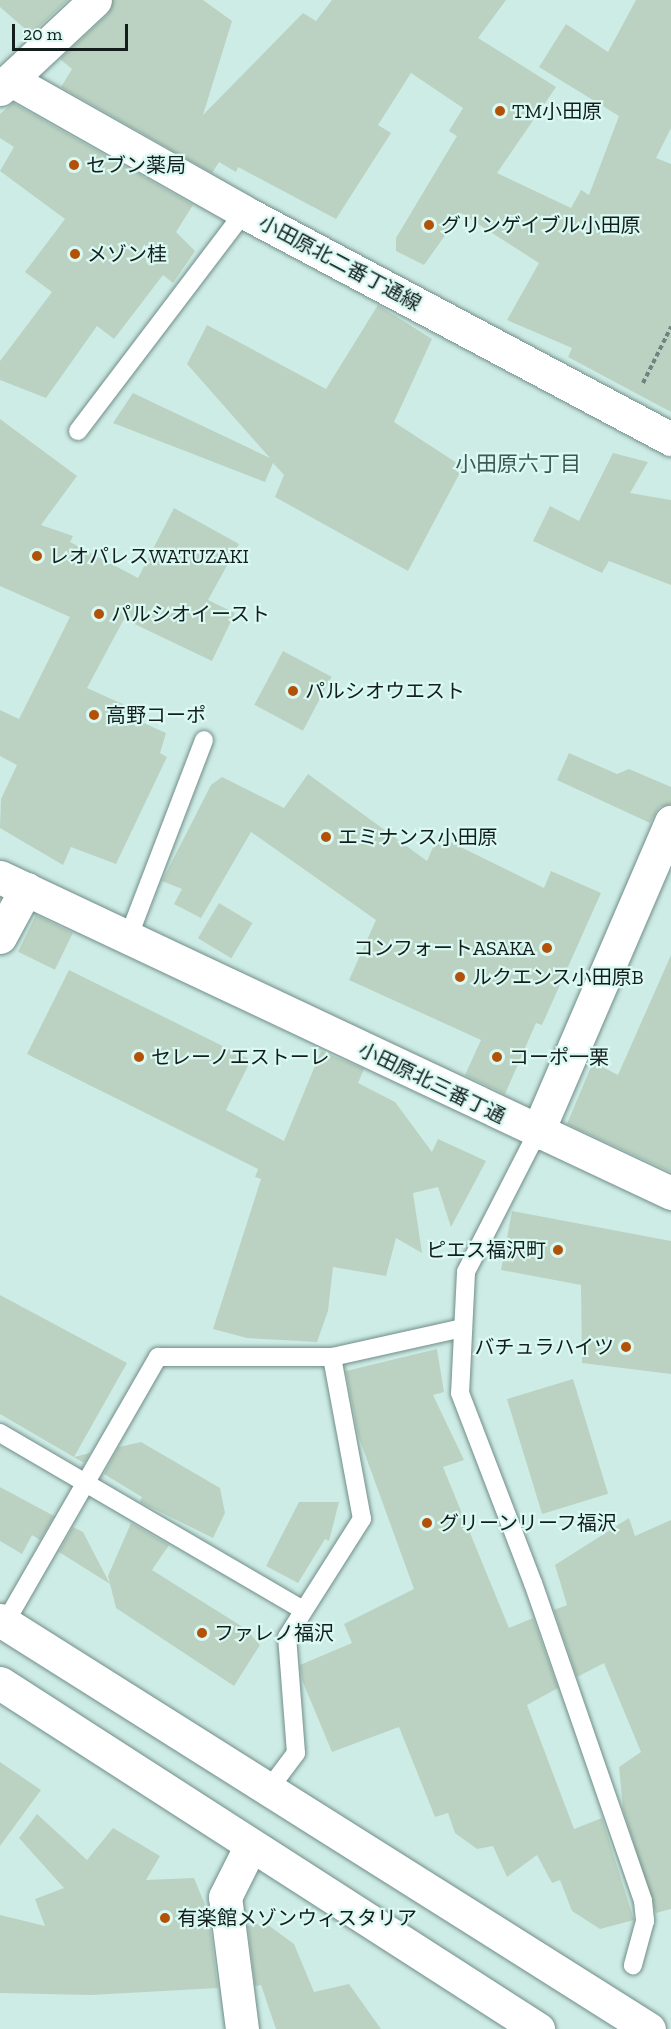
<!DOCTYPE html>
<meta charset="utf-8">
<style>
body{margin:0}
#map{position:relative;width:671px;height:2029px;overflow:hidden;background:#ceece6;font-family:"Zilla Slab","Noto Sans JP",serif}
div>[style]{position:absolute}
.building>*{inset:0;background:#bbd2c2;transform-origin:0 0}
.path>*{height:4px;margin-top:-2px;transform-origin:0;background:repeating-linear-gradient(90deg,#6f837f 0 4.5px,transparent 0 7.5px)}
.roads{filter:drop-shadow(0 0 2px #718d88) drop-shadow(0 0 2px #718d88)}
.lane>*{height:18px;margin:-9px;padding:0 9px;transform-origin:9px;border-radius:9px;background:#fff}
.street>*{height:33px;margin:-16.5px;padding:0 16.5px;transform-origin:16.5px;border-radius:16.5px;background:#fff}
.secondary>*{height:33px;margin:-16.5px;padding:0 16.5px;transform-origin:16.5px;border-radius:16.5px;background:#fff}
.dots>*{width:16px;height:16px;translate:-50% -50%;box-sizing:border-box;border:3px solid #dbf9f3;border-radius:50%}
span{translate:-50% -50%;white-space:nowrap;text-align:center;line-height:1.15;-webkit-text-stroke:4.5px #dbf9f3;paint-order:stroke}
.poi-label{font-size:20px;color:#131e1c}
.left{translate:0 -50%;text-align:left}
.right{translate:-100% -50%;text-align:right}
.street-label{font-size:20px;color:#131e1c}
.neighbourhood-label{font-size:21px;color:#3e5853}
.scale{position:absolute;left:12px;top:24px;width:116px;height:27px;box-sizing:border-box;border:3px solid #131e1c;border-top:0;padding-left:8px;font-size:18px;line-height:21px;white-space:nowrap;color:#131e1c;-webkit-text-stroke:4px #dbf9f3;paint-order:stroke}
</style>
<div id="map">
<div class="building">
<div style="clip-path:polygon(0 0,68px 0,31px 34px,0 7px)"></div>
<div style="clip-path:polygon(113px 0,203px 0,232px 21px,203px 115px,303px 13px,316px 21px,332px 0,506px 0,478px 38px,556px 87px,497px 173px,571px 208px,581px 190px,589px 195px,619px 116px,539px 67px,566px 24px,608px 52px,636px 0,671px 0,671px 128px,656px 158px,671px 164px,671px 412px,568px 357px,572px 348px,507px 320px,539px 263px,461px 213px,424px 265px,396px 251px,396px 238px,457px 136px,449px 131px,463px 108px,411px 73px,378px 125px,391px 133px,336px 219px,238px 167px,236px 172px,219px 162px,212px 173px,61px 87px,72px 69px,60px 59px,108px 14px)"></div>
<div style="clip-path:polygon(13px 103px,193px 205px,176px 232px,195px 251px,173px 283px,163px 275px,114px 339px,97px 326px,46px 398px,0 380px,0 361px,52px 292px,25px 272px,65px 219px,0 171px,14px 147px,0 138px,0 114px)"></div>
<div style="clip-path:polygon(378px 305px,432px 339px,394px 422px,463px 467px,408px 571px,275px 497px,284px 475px,273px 463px,265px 482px,113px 423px,133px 393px,270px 458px,187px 364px,207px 325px,326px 389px)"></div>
<div style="clip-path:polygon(0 419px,77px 476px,41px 525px,73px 536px,70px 542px,138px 578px,174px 508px,239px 544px,208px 600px,235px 613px,212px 661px,124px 619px,87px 688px,138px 711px,137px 720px,166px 733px,160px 753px,167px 757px,116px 864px,71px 847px,63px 865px,0 828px,1px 799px,17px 765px,0 756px,0 710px,19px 719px,70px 617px,0 586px)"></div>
<div style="clip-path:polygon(613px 453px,648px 462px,630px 493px,671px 500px,671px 585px,609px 561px,602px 573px,533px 541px,550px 506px,579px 521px)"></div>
<div style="left:283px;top:651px;width:55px;height:61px;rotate:28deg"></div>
<div style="clip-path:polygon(569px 753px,617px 774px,629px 769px,671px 787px,671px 804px,659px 807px,650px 823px,557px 780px)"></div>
<div style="clip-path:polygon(308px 774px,427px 861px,438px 836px,544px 888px,551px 871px,601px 893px,542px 1025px,536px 1023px,505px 1094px,465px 1075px,481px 1040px,349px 980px,376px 920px,251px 832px,201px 918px,174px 904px,182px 889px,162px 881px,211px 785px,222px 777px,284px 808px)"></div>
<div style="left:219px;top:903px;width:39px;height:41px;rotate:31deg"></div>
<div style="left:36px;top:915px;width:41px;height:41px;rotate:26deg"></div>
<div style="clip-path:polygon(671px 955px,671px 1172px,567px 1124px,593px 1062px,618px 1075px)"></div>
<div style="clip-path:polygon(69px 970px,251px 1060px,226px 1110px,284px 1141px,321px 1051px,364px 1069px,358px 1083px,395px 1102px,432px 1152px,438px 1139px,486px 1161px,451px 1227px,438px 1187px,413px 1193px,422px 1253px,396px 1238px,386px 1276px,333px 1267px,328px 1311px,317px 1342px,247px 1338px,213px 1329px,261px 1179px,255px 1177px,258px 1169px,27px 1054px)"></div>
<div style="clip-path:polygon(512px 1211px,671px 1241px,671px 1374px,582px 1363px,581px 1285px,501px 1270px)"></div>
<div style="clip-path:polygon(0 1295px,127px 1363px,74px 1457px,90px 1453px,84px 1463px,0 1414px)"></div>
<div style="clip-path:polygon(437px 1349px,444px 1392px,433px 1395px,464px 1460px,443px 1467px,509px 1628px,533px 1618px,558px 1688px,527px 1705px,574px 1829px,602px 1818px,634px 1920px,600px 1929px,572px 1911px,560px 1880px,552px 1883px,537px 1855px,507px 1877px,493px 1846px,477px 1849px,455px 1833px,448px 1813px,435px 1817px,399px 1727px,332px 1752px,302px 1680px,300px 1665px,352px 1643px,344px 1624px,414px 1589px,358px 1435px,346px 1371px)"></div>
<div style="left:573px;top:1379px;width:120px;height:69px;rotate:73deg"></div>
<div style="clip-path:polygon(141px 1442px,220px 1488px,225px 1513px,213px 1538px,140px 1502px,142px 1497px,104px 1474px,119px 1447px)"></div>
<div style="clip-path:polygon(0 1487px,54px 1516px,40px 1540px,32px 1535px,22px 1554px,0 1541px)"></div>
<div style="clip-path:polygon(299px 1502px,339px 1502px,329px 1541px,325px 1539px,298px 1583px,266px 1566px)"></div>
<div style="clip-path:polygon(629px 1518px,635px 1536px,671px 1520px,671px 1909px,656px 1913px,623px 1809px,619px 1767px,641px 1752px,604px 1663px,577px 1677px,554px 1610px,567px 1605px,555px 1565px)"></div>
<div style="clip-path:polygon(131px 1523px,169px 1545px,152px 1570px,246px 1629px,260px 1645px,234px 1686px,116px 1608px,108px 1576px)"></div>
<div style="clip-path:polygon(73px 1527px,83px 1532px,110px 1584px,59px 1552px)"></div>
<div style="clip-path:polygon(0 1762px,41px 1790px,0 1846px)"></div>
<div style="clip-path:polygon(37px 1814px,87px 1860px,113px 1828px,160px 1856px,146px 1880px,194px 1878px,208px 1912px,218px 1988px,91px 1995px,0 1993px,0 1915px,45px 1926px,35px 1899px,64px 1888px,19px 1838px)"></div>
<div style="clip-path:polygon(264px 1922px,294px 1944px,314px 1992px,349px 1984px,381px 2029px,276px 2029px,261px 1985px,255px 1986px,248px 1926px)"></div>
</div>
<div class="path">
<div style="left:643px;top:383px;width:63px;rotate:-63.4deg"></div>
</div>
<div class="roads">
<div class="lane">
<div style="left:78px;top:431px;width:275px;rotate:-52.8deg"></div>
<div style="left:128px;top:938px;width:212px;rotate:-69deg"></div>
<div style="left:537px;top:1133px;width:156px;rotate:117.1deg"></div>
<div style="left:466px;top:1272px;width:121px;rotate:92.8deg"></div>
<div style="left:460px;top:1393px;width:204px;rotate:69deg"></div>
<div style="left:533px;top:1583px;width:336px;rotate:70.9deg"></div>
<div style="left:643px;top:1901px;width:20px;rotate:84deg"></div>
<div style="left:645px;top:1921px;width:46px;rotate:105.3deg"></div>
<div style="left:0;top:1433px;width:349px;rotate:30.3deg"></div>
<div style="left:5px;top:1623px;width:307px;rotate:-60.1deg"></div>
<div style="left:158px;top:1357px;width:174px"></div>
<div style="left:332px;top:1357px;width:134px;rotate:-12.5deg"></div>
<div style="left:269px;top:1789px;width:45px;rotate:-53.1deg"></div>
<div style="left:296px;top:1753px;width:116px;rotate:-94.4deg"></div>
<div style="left:287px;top:1637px;width:140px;rotate:-57.6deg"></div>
<div style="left:362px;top:1519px;width:165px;rotate:-100.5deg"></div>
</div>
<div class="street">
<div style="left:11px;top:80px;width:268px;rotate:29.5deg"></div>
<div style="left:244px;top:212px;width:484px;rotate:28deg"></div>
<div style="left:0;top:89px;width:130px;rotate:-43.1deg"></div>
<div style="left:0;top:877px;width:742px;rotate:25.22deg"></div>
<div style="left:0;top:937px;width:55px;rotate:-61.6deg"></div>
<div style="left:537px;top:1133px;width:339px;rotate:-66.7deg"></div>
<div style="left:242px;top:2029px;width:133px;rotate:-97.3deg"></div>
<div style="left:225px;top:1897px;width:58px;rotate:-63.4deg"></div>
</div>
<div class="secondary">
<div style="left:0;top:1620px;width:767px;rotate:32.22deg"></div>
<div style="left:0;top:1683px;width:640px;rotate:32.75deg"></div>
</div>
</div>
<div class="dots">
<div style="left:500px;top:111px;background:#b25208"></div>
<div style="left:74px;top:165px;background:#b25208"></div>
<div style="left:429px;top:225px;background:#b25208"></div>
<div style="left:75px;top:254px;background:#b25208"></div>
<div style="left:37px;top:556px;background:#b25208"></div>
<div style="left:99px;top:614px;background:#b25208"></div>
<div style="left:293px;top:691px;background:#b25208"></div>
<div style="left:94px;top:715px;background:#b25208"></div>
<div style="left:326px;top:837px;background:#b25208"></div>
<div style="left:547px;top:948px;background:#b25208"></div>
<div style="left:460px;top:977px;background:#b25208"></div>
<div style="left:139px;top:1057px;background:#b25208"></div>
<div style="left:497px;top:1057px;background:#b25208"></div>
<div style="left:558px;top:1250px;background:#b25208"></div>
<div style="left:626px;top:1347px;background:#b25208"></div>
<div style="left:427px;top:1523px;background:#b25208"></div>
<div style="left:202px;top:1633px;background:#b25208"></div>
<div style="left:165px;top:1918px;background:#b25208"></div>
</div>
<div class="poi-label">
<span class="left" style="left:512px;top:111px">TM小田原</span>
<span class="left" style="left:86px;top:165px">セブン薬局</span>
<span class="left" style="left:441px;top:225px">グリンゲイブル小田原</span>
<span class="left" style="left:87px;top:254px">メゾン桂</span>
<span class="left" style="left:49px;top:556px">レオパレスWATUZAKI</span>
<span class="left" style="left:111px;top:614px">パルシオイースト</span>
<span class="left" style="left:305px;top:691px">パルシオウエスト</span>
<span class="left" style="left:106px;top:715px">高野コーポ</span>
<span class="left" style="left:338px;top:837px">エミナンス小田原</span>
<span class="right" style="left:535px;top:948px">コンフォートASAKA</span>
<span class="left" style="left:472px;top:977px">ルクエンス小田原B</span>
<span class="left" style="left:151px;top:1057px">セレーノエストーレ</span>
<span class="left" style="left:509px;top:1057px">コーポ一栗</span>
<span class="right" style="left:546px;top:1250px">ピエス福沢町</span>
<span class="right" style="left:614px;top:1347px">バチュラハイツ</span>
<span class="left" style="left:439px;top:1523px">グリーンリーフ福沢</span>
<span class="left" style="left:214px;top:1633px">ファレノ福沢</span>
<span class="left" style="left:177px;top:1918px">有楽館メゾンウィスタリア</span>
</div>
<div class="street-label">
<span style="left:340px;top:263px;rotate:28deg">小田原北二番丁通線</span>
<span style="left:432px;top:1083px;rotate:26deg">小田原北三番丁通</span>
</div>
<div class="neighbourhood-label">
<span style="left:518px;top:464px">小田原六丁目</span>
</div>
<div class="scale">20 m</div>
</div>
